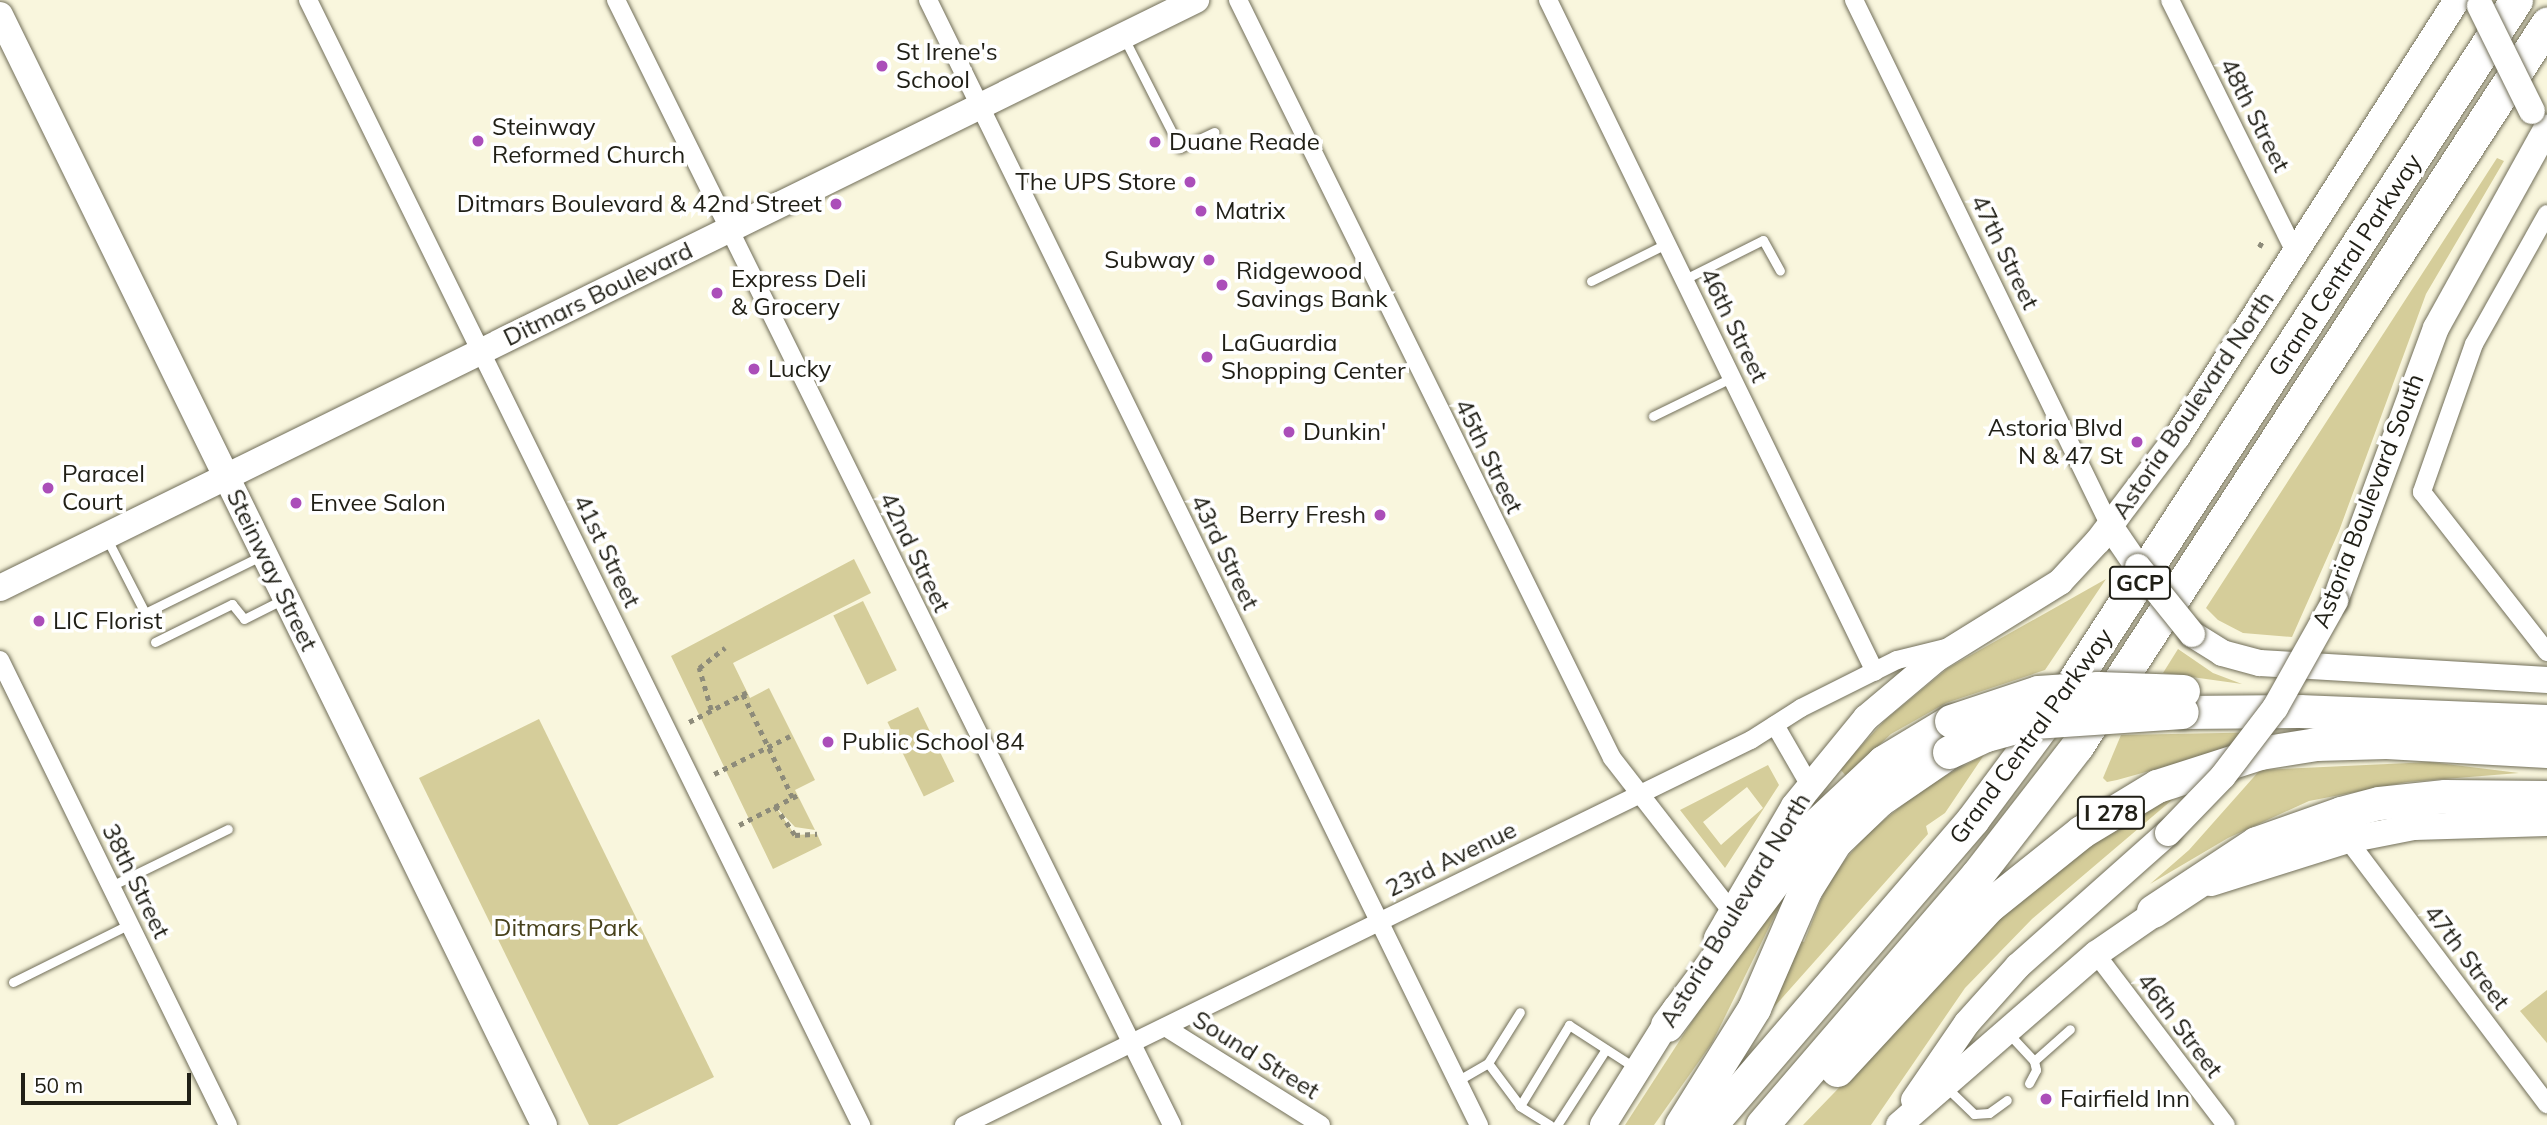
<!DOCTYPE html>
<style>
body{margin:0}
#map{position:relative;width:2547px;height:1125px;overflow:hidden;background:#f9f6dd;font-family:Mulish,sans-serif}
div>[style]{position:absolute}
.green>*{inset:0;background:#d5cd9a;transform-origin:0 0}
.path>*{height:4.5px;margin-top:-2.25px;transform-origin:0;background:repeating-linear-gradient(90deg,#8d8b7a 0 5px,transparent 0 10px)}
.roads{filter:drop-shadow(0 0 2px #716e59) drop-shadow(0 0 2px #716e59)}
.lane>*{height:9px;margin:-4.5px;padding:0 4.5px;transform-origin:4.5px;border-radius:4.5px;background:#fff}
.street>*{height:18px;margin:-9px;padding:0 9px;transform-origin:9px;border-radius:9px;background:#fff}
.secondary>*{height:26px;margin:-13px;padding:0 13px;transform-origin:13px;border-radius:13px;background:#fff}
.highway>*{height:33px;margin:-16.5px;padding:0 16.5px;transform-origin:16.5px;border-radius:16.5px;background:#fff}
.bridges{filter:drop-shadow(0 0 2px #716e59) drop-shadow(0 0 2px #716e59)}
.secondary-bridge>*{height:26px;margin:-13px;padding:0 13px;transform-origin:13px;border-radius:13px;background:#fff}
.highway-bridge>*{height:33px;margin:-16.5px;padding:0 16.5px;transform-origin:16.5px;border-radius:16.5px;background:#fff}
.dots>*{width:19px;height:19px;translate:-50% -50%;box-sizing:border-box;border:4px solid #fff;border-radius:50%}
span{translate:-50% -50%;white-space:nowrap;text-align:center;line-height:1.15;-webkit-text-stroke:7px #fff;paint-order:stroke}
.shield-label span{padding:2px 5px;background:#fff;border:2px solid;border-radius:5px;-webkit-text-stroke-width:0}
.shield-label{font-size:23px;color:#201f16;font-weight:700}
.poi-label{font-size:24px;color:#201f16}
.left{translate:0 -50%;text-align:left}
.right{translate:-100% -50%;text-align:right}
.street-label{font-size:24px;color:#201f16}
.park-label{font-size:24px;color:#47411b}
.scale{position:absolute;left:21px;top:1073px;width:170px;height:32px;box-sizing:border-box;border:4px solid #201f16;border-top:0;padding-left:9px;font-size:21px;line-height:24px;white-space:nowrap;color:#201f16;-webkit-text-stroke:5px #fff;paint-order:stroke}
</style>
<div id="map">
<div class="green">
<div style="clip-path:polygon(2497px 158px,2504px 161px,2426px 294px,2339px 531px,2292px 637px,2243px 633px,2218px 620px,2206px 608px)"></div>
<div style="clip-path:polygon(854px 559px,871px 593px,733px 663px,750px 698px,769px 688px,815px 780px,795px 790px,815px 830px,795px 827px,775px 806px,795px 835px,817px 834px,822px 845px,773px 869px,671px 656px)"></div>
<div style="clip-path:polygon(2106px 579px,2045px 670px,1946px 703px,1891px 734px,1846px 776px,1840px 769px,1885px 720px,1948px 668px)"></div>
<div style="left:863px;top:601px;width:77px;height:33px;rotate:64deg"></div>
<div style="clip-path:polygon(2178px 649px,2213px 673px,2242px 684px,2163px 673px)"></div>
<div style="left:918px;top:707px;width:83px;height:34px;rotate:64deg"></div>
<div style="clip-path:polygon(539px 719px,714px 1077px,617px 1125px,589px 1125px,419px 778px)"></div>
<div style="clip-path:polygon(2273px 732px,2265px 739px,2117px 780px,2107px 782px,2103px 778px,2121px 735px)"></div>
<div style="clip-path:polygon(1984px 755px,1945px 813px,1926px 826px,1928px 834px,1766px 1016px,1798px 940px,1804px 942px,1826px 887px,1845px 860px,1867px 834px,1926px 786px)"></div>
<div style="clip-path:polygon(2430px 762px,2519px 773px,2407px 782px,2309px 801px,2228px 838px,2150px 884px,2189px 850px,2260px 770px)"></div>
<div style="clip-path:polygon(evenodd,1768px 765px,1779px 785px,1725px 868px,1680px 810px,1768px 765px,1747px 787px,1763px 808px,1721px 845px,1703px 822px,1747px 787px)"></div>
<div style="clip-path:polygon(2179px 794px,2032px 919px,1965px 988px,1871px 1125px,1803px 1125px,1918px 1006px,1993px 919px,2141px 802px)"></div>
<div style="clip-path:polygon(1790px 870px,1783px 899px,1712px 1043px,1654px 1125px,1625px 1125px)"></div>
<div style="clip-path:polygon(2547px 990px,2547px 1043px,2520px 1011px)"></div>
</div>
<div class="path">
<div style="left:2259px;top:247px;width:8px;rotate:-60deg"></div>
<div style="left:743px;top:694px;width:115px;rotate:64.3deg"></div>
<div style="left:711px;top:710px;width:44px;rotate:-105.9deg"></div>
<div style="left:699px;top:668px;width:33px;rotate:-38deg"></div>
<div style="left:689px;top:722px;width:65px;rotate:-27.3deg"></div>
<div style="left:714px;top:774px;width:85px;rotate:-26.6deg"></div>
<div style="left:775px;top:806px;width:35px;rotate:55deg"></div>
<div style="left:795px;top:835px;width:22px;rotate:-3deg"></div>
<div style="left:739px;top:825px;width:66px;rotate:-27deg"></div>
</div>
<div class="roads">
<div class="lane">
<div style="left:1124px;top:38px;width:123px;rotate:63deg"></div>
<div style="left:1180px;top:148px;width:38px;rotate:-25deg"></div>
<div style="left:1685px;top:279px;width:87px;rotate:-26.6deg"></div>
<div style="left:1763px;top:240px;width:35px;rotate:61deg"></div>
<div style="left:1591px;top:281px;width:86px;rotate:-26.3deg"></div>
<div style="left:1653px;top:416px;width:89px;rotate:-26deg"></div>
<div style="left:106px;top:537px;width:85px;rotate:62.8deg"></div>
<div style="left:145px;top:613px;width:129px;rotate:-26.2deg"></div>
<div style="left:155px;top:642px;width:86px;rotate:-26.3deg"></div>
<div style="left:232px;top:604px;width:19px;rotate:51deg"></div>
<div style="left:244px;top:619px;width:45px;rotate:-26.6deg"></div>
<div style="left:111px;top:886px;width:130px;rotate:-26deg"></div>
<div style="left:13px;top:982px;width:131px;rotate:-26.4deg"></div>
<div style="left:2009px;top:1034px;width:37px;rotate:47deg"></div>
<div style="left:2034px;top:1061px;width:9px;rotate:77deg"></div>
<div style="left:2036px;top:1070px;width:15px;rotate:118deg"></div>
<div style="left:2034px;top:1061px;width:48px;rotate:-41.6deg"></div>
<div style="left:1488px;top:1063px;width:60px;rotate:-57.9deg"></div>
<div style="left:1457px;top:1081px;width:36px;rotate:-30deg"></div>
<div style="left:1488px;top:1063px;width:54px;rotate:53.3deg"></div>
<div style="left:1946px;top:1087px;width:39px;rotate:44deg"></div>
<div style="left:1974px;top:1114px;width:15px;rotate:-4deg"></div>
<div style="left:1989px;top:1113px;width:22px;rotate:-36deg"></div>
<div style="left:1550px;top:1125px;width:36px;rotate:-148deg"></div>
<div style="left:1520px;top:1106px;width:95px;rotate:-58.8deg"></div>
<div style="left:1569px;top:1025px;width:81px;rotate:32.9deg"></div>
<div style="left:1557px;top:1125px;width:90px;rotate:-57.2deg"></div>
</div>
<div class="street">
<div style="left:308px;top:0;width:1254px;rotate:63.82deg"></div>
<div style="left:616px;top:0;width:1255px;rotate:63.7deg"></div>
<div style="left:928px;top:0;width:1253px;rotate:63.91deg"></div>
<div style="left:1238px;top:0;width:845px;rotate:63.74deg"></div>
<div style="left:1612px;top:758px;width:195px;rotate:52.1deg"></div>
<div style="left:1548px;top:0;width:747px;rotate:64.05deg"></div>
<div style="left:1854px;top:0;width:585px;rotate:64.05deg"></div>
<div style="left:2170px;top:0;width:281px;rotate:63.6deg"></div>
<div style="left:2547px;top:214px;width:149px;rotate:119.3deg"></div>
<div style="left:2474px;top:344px;width:157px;rotate:109.4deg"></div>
<div style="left:2422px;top:492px;width:203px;rotate:52deg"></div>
<div style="left:0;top:660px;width:518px;rotate:63.88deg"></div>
<div style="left:1775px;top:725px;width:68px;rotate:60deg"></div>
<div style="left:2348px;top:840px;width:331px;rotate:53deg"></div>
<div style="left:2096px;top:954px;width:215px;rotate:52.8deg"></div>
<div style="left:1165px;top:1027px;width:184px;rotate:32.1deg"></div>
<div style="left:964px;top:1125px;width:876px;rotate:-26.07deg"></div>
<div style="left:1751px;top:740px;width:59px;rotate:-32.6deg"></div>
<div style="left:1801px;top:708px;width:107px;rotate:-26.6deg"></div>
<div style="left:1897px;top:660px;width:49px;rotate:-14deg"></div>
</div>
<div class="secondary">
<div style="left:0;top:15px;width:1236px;rotate:63.89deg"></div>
<div style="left:2110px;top:526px;width:50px;rotate:55.7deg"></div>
<div style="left:0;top:588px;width:1333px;rotate:-26.18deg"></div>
<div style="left:2335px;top:601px;width:291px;rotate:-69.7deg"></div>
<div style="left:2436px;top:328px;width:229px;rotate:-61deg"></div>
<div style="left:2192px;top:634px;width:36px;rotate:32deg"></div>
<div style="left:2222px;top:653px;width:39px;rotate:15deg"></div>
<div style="left:2260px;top:663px;width:288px;rotate:3.4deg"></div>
<div style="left:2211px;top:883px;width:144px;rotate:-17.4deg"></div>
<div style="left:2348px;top:840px;width:67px;rotate:-11.1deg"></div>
<div style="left:2414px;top:827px;width:133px;rotate:-1.7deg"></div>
<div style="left:1717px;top:938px;width:153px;rotate:-59.7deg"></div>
<div style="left:1794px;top:806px;width:114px;rotate:-50.7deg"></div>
<div style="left:1866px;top:718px;width:92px;rotate:-40.1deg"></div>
<div style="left:1936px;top:659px;width:146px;rotate:-31.8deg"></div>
<div style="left:2060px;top:582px;width:56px;rotate:-47.2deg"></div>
<div style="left:2098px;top:541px;width:131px;rotate:-52.8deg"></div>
<div style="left:2177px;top:437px;width:519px;rotate:-57.35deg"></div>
<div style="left:1914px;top:1100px;width:93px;rotate:-55.5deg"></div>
<div style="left:1967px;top:1023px;width:76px;rotate:-48.2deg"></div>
<div style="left:2018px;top:966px;width:200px;rotate:-41.6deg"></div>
<div style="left:1603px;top:1125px;width:138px;rotate:-58deg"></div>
<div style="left:1899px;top:1125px;width:261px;rotate:-41deg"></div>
<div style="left:2096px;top:954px;width:90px;rotate:-34.6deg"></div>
</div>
<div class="highway">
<div style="left:2182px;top:712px;width:117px;rotate:-0.5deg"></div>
<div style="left:2299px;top:711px;width:248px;rotate:2.3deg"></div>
<div style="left:2153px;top:911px;width:123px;rotate:-33.4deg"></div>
<div style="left:2256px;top:843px;width:90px;rotate:-19.4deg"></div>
<div style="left:2341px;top:813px;width:39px;rotate:-15deg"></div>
<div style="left:2379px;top:803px;width:66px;rotate:-6.1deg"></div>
<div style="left:2445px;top:796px;width:102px;rotate:0.6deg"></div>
<div style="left:1667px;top:1025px;width:249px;rotate:-53.3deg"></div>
<div style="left:1816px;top:825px;width:92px;rotate:-43.2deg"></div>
<div style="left:1883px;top:762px;width:79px;rotate:-31.1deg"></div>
<div style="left:1837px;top:1070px;width:225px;rotate:-47.2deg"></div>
<div style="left:1990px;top:905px;width:117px;rotate:-38.7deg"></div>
<div style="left:2081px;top:832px;width:89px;rotate:-31.2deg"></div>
<div style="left:2157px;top:786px;width:108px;rotate:-17.8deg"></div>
<div style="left:2260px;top:753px;width:57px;rotate:-9.1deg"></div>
<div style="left:2316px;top:744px;width:70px;rotate:-1.6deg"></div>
<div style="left:2386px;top:742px;width:161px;rotate:3.2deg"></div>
<div style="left:1681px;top:1125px;width:138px;rotate:-58deg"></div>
<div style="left:1754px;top:1008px;width:129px;rotate:-66.6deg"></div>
<div style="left:1805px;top:890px;width:57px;rotate:-58deg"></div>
<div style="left:1835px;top:842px;width:61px;rotate:-43.7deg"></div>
<div style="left:1879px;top:800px;width:85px;rotate:-34.4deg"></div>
<div style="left:1710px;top:1125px;width:403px;rotate:-49.3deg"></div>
<div style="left:1973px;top:819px;width:146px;rotate:-53.4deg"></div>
<div style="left:2060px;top:702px;width:837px;rotate:-56.99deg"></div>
<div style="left:1762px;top:1125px;width:330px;rotate:-49.3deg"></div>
<div style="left:1977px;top:875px;width:163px;rotate:-52.2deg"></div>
<div style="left:2077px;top:746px;width:862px;rotate:-56.94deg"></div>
</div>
</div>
<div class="bridges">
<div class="secondary-bridge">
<div style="left:2480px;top:6px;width:117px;rotate:63.7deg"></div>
<div style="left:2138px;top:567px;width:86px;rotate:51.1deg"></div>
<div style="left:2168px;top:833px;width:79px;rotate:-46deg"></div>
<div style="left:2223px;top:776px;width:86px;rotate:-52.6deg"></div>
<div style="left:2275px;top:708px;width:123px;rotate:-60.7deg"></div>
</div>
<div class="highway-bridge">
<div style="left:1951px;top:721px;width:92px;rotate:-18.4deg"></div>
<div style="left:2038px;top:692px;width:60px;rotate:-3.8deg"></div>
<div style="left:2098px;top:688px;width:85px;rotate:2deg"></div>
<div style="left:1949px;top:752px;width:41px;rotate:-24.7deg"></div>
<div style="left:1986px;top:735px;width:50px;rotate:-15.2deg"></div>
<div style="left:2034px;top:722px;width:148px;rotate:-3.9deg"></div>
</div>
</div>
<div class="dots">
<div style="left:882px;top:66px;background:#ab4eb9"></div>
<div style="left:478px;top:141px;background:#ab4eb9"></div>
<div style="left:1155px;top:142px;background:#ab4eb9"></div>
<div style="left:1190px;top:182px;background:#ab4eb9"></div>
<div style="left:836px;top:204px;background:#ab4eb9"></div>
<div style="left:1201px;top:211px;background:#ab4eb9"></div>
<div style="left:1209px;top:260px;background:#ab4eb9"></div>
<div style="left:1222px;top:285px;background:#ab4eb9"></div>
<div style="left:717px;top:293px;background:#ab4eb9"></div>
<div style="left:1207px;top:357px;background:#ab4eb9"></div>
<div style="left:754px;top:369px;background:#ab4eb9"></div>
<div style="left:1289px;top:432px;background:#ab4eb9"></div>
<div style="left:2137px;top:442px;background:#ab4eb9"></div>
<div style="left:48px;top:488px;background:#ab4eb9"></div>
<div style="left:296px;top:503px;background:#ab4eb9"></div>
<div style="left:1380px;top:515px;background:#ab4eb9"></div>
<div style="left:39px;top:621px;background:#ab4eb9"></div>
<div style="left:828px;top:742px;background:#ab4eb9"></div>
<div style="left:2046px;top:1099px;background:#ab4eb9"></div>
</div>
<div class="shield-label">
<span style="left:2140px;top:583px">GCP</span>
<span style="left:2111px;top:813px">I 278</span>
</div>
<div class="poi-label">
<span class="left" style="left:896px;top:66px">St Irene's<br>School</span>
<span class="left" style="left:492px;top:141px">Steinway<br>Reformed Church</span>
<span class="left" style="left:1169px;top:142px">Duane Reade</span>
<span class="right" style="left:1176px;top:182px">The UPS Store</span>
<span class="right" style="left:822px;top:204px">Ditmars Boulevard &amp; 42nd Street</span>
<span class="left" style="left:1215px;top:211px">Matrix</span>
<span class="right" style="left:1195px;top:260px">Subway</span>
<span class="left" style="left:1236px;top:285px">Ridgewood<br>Savings Bank</span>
<span class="left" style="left:731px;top:293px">Express Deli<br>&amp; Grocery</span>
<span class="left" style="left:1221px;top:357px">LaGuardia<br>Shopping Center</span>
<span class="left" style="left:768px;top:369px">Lucky</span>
<span class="right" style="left:2123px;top:442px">Astoria Blvd<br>N &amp; 47 St</span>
<span class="left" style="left:1303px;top:432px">Dunkin'</span>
<span class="left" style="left:62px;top:488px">Paracel<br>Court</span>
<span class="left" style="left:310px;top:503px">Envee Salon</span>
<span class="right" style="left:1366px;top:515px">Berry Fresh</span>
<span class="left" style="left:53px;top:621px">LIC Florist</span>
<span class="left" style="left:842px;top:742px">Public School 84</span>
<span class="left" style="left:2060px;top:1099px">Fairfield Inn</span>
</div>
<div class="street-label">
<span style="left:2255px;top:115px;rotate:63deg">48th Street</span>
<span style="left:2005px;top:252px;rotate:64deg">47th Street</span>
<span style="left:2345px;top:265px;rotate:-57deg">Grand Central Parkway</span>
<span style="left:598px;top:294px;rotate:-26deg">Ditmars Boulevard</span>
<span style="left:1734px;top:325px;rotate:64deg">46th Street</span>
<span style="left:2193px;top:405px;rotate:-56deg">Astoria Boulevard North</span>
<span style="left:1489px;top:456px;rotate:64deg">45th Street</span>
<span style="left:2368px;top:501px;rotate:-69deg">Astoria Boulevard South</span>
<span style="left:607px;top:551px;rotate:64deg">41st Street</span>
<span style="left:915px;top:552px;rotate:64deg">42nd Street</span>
<span style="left:1225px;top:552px;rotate:64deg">43rd Street</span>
<span style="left:272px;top:570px;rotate:64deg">Steinway Street</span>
<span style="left:2031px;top:736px;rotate:-54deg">Grand Central Parkway</span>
<span style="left:1451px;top:859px;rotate:-26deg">23rd Avenue</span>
<span style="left:136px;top:881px;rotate:64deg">38th Street</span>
<span style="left:1735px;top:910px;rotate:-59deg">Astoria Boulevard North</span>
<span style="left:2467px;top:957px;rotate:53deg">47th Street</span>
<span style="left:2180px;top:1025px;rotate:53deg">46th Street</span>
<span style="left:1256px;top:1055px;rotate:32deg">Sound Street</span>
</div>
<div class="park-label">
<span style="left:566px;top:928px">Ditmars Park</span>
</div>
<div class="scale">50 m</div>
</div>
